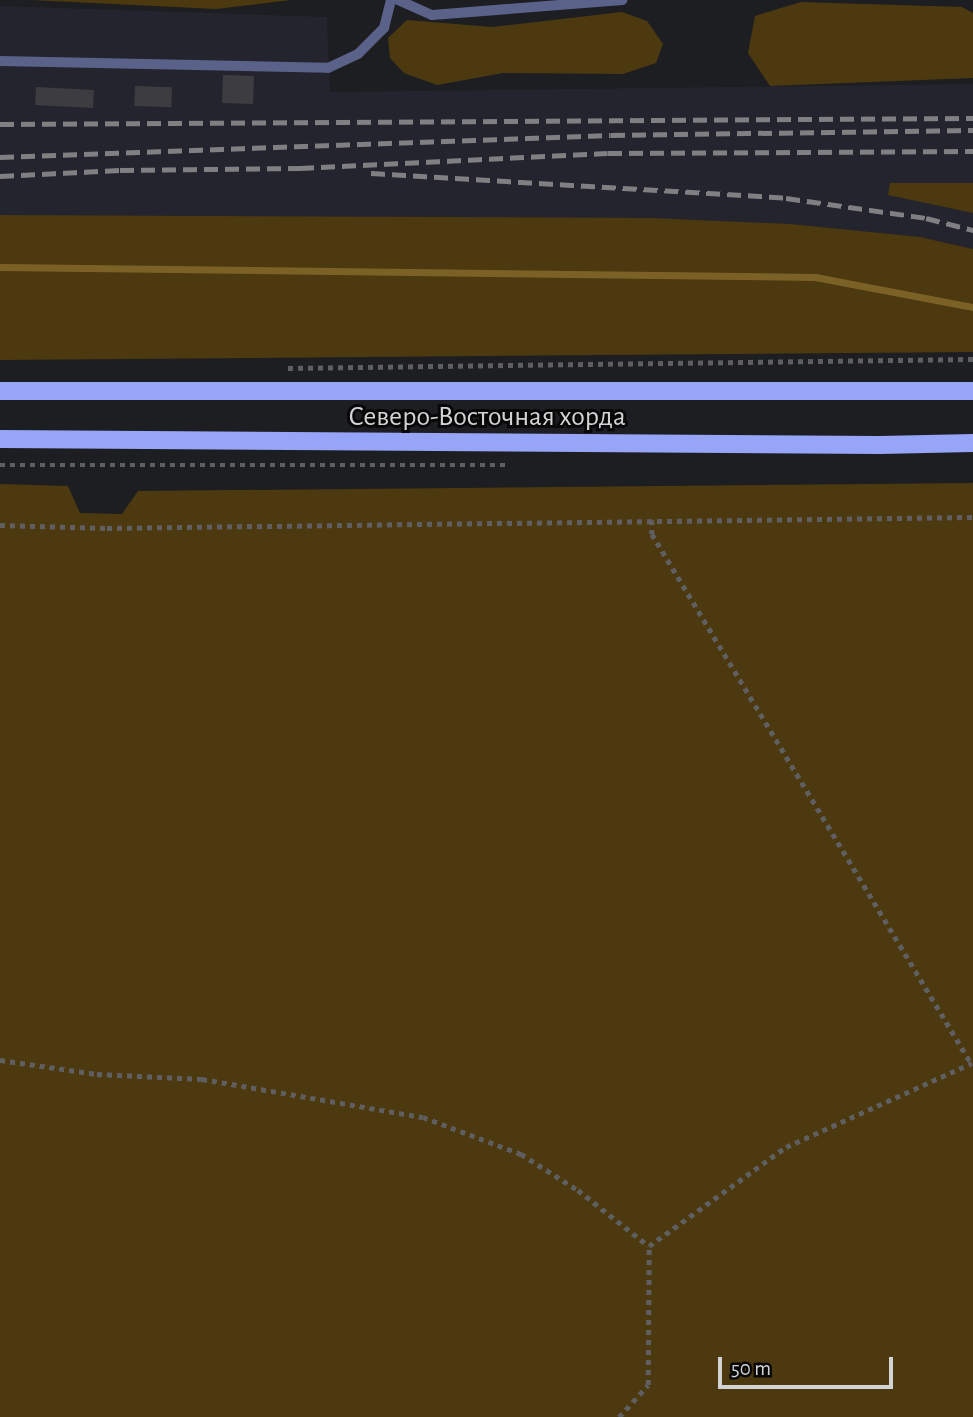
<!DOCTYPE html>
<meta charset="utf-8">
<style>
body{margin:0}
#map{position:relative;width:973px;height:1417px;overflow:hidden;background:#1d1e21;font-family:"Alegreya Sans",sans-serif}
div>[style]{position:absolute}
.built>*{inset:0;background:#23242d}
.green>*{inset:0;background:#4c390f}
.stream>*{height:7px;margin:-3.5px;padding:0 3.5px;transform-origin:3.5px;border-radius:3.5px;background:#7c6127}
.building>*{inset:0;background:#3d3d41;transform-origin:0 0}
.path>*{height:4.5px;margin-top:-2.25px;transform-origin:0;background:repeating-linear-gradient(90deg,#5f5f62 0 5px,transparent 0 10px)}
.lane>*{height:10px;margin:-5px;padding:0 5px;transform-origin:5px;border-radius:5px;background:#5a6289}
.primary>*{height:18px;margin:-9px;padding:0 9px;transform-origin:9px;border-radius:9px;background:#96a5f8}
.rail>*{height:5px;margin-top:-2.5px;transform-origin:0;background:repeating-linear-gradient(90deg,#808083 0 14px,transparent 0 21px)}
span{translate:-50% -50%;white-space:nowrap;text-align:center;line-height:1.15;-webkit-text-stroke:6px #080809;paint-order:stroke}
.street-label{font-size:28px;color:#d3d3d6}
.scale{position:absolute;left:718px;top:1357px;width:175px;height:32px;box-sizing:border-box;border:4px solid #d3d3d6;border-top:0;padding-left:9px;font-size:21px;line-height:24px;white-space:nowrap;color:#d3d3d6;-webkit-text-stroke:5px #080809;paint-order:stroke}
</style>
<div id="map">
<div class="built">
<div style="clip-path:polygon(0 6px,327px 17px,330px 92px,973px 84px,973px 183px,890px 183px,888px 194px,973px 213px,973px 249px,920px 237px,0 242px)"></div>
</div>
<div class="green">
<div style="clip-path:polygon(31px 0,291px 0,216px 9px)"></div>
<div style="clip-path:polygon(801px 2px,962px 7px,973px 13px,973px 78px,770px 86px,748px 53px,755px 16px)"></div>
<div style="clip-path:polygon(622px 12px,647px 21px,663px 44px,656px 63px,623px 74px,503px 73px,437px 85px,404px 73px,390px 58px,388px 38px,407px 20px,492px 27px)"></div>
<div style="clip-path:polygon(890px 183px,973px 183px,973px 213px,888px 195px)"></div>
<div style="clip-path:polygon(0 215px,651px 218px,790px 224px,920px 237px,973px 249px,973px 352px,0 360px)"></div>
<div style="clip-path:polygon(973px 483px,973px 1417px,0 1417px,0 484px,68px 486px,80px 513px,122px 514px,138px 491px)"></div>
</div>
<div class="stream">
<div style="left:0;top:267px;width:815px;rotate:0.7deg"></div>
<div style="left:815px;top:277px;width:161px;rotate:10.8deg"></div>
</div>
<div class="building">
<div style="left:223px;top:75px;width:31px;height:28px;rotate:2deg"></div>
<div style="left:135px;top:86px;width:37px;height:20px;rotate:2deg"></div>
<div style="left:36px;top:87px;width:58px;height:18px;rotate:3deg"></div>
</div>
<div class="path">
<div style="left:288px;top:368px;width:685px;rotate:-0.75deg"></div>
<div style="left:0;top:465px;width:507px"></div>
<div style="left:652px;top:520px;width:14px;rotate:90deg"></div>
<div style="left:652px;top:534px;width:618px;rotate:58.91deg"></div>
<div style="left:0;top:525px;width:107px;rotate:1.6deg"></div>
<div style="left:107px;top:528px;width:866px;rotate:-0.73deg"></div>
<div style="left:0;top:1060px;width:98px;rotate:8.2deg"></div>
<div style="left:97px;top:1074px;width:105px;rotate:2.7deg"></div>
<div style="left:202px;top:1079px;width:224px;rotate:9.8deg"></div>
<div style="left:423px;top:1117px;width:105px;rotate:20.7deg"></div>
<div style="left:521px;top:1154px;width:67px;rotate:32.3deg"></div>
<div style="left:578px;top:1190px;width:90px;rotate:38.3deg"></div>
<div style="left:619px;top:1417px;width:43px;rotate:-47.8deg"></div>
<div style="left:648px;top:1385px;width:139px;rotate:-89.6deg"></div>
<div style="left:649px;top:1246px;width:169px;rotate:-35.9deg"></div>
<div style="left:786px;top:1147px;width:204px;rotate:-24.3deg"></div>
</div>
<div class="lane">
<div style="left:398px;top:0;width:37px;rotate:24deg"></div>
<div style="left:432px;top:15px;width:191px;rotate:-4.5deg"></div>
<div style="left:0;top:61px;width:328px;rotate:1.2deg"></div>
<div style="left:328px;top:68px;width:33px;rotate:-25deg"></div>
<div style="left:358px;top:54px;width:37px;rotate:-45deg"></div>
<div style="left:384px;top:28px;width:29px;rotate:-76deg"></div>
</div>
<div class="primary">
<div style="left:0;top:391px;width:973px"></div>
<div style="left:0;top:439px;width:880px;rotate:0.39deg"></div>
<div style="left:880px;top:445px;width:93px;rotate:-1.2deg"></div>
</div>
<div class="rail">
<div style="left:0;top:124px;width:973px;rotate:-0.35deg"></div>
<div style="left:0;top:157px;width:611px;rotate:-2.06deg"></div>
<div style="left:611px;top:135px;width:362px;rotate:-0.8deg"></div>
<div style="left:371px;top:173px;width:416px;rotate:3.4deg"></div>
<div style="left:786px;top:198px;width:141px;rotate:8.1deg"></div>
<div style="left:926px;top:218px;width:49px;rotate:14.3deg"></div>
<div style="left:0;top:176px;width:120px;rotate:-2.9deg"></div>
<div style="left:120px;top:170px;width:180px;rotate:-0.6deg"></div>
<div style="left:300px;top:168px;width:308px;rotate:-2.8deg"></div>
<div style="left:608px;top:153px;width:365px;rotate:-0.3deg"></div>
</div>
<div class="street-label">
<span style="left:487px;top:417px">Северо-Восточная хорда</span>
</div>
<div class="scale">50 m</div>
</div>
